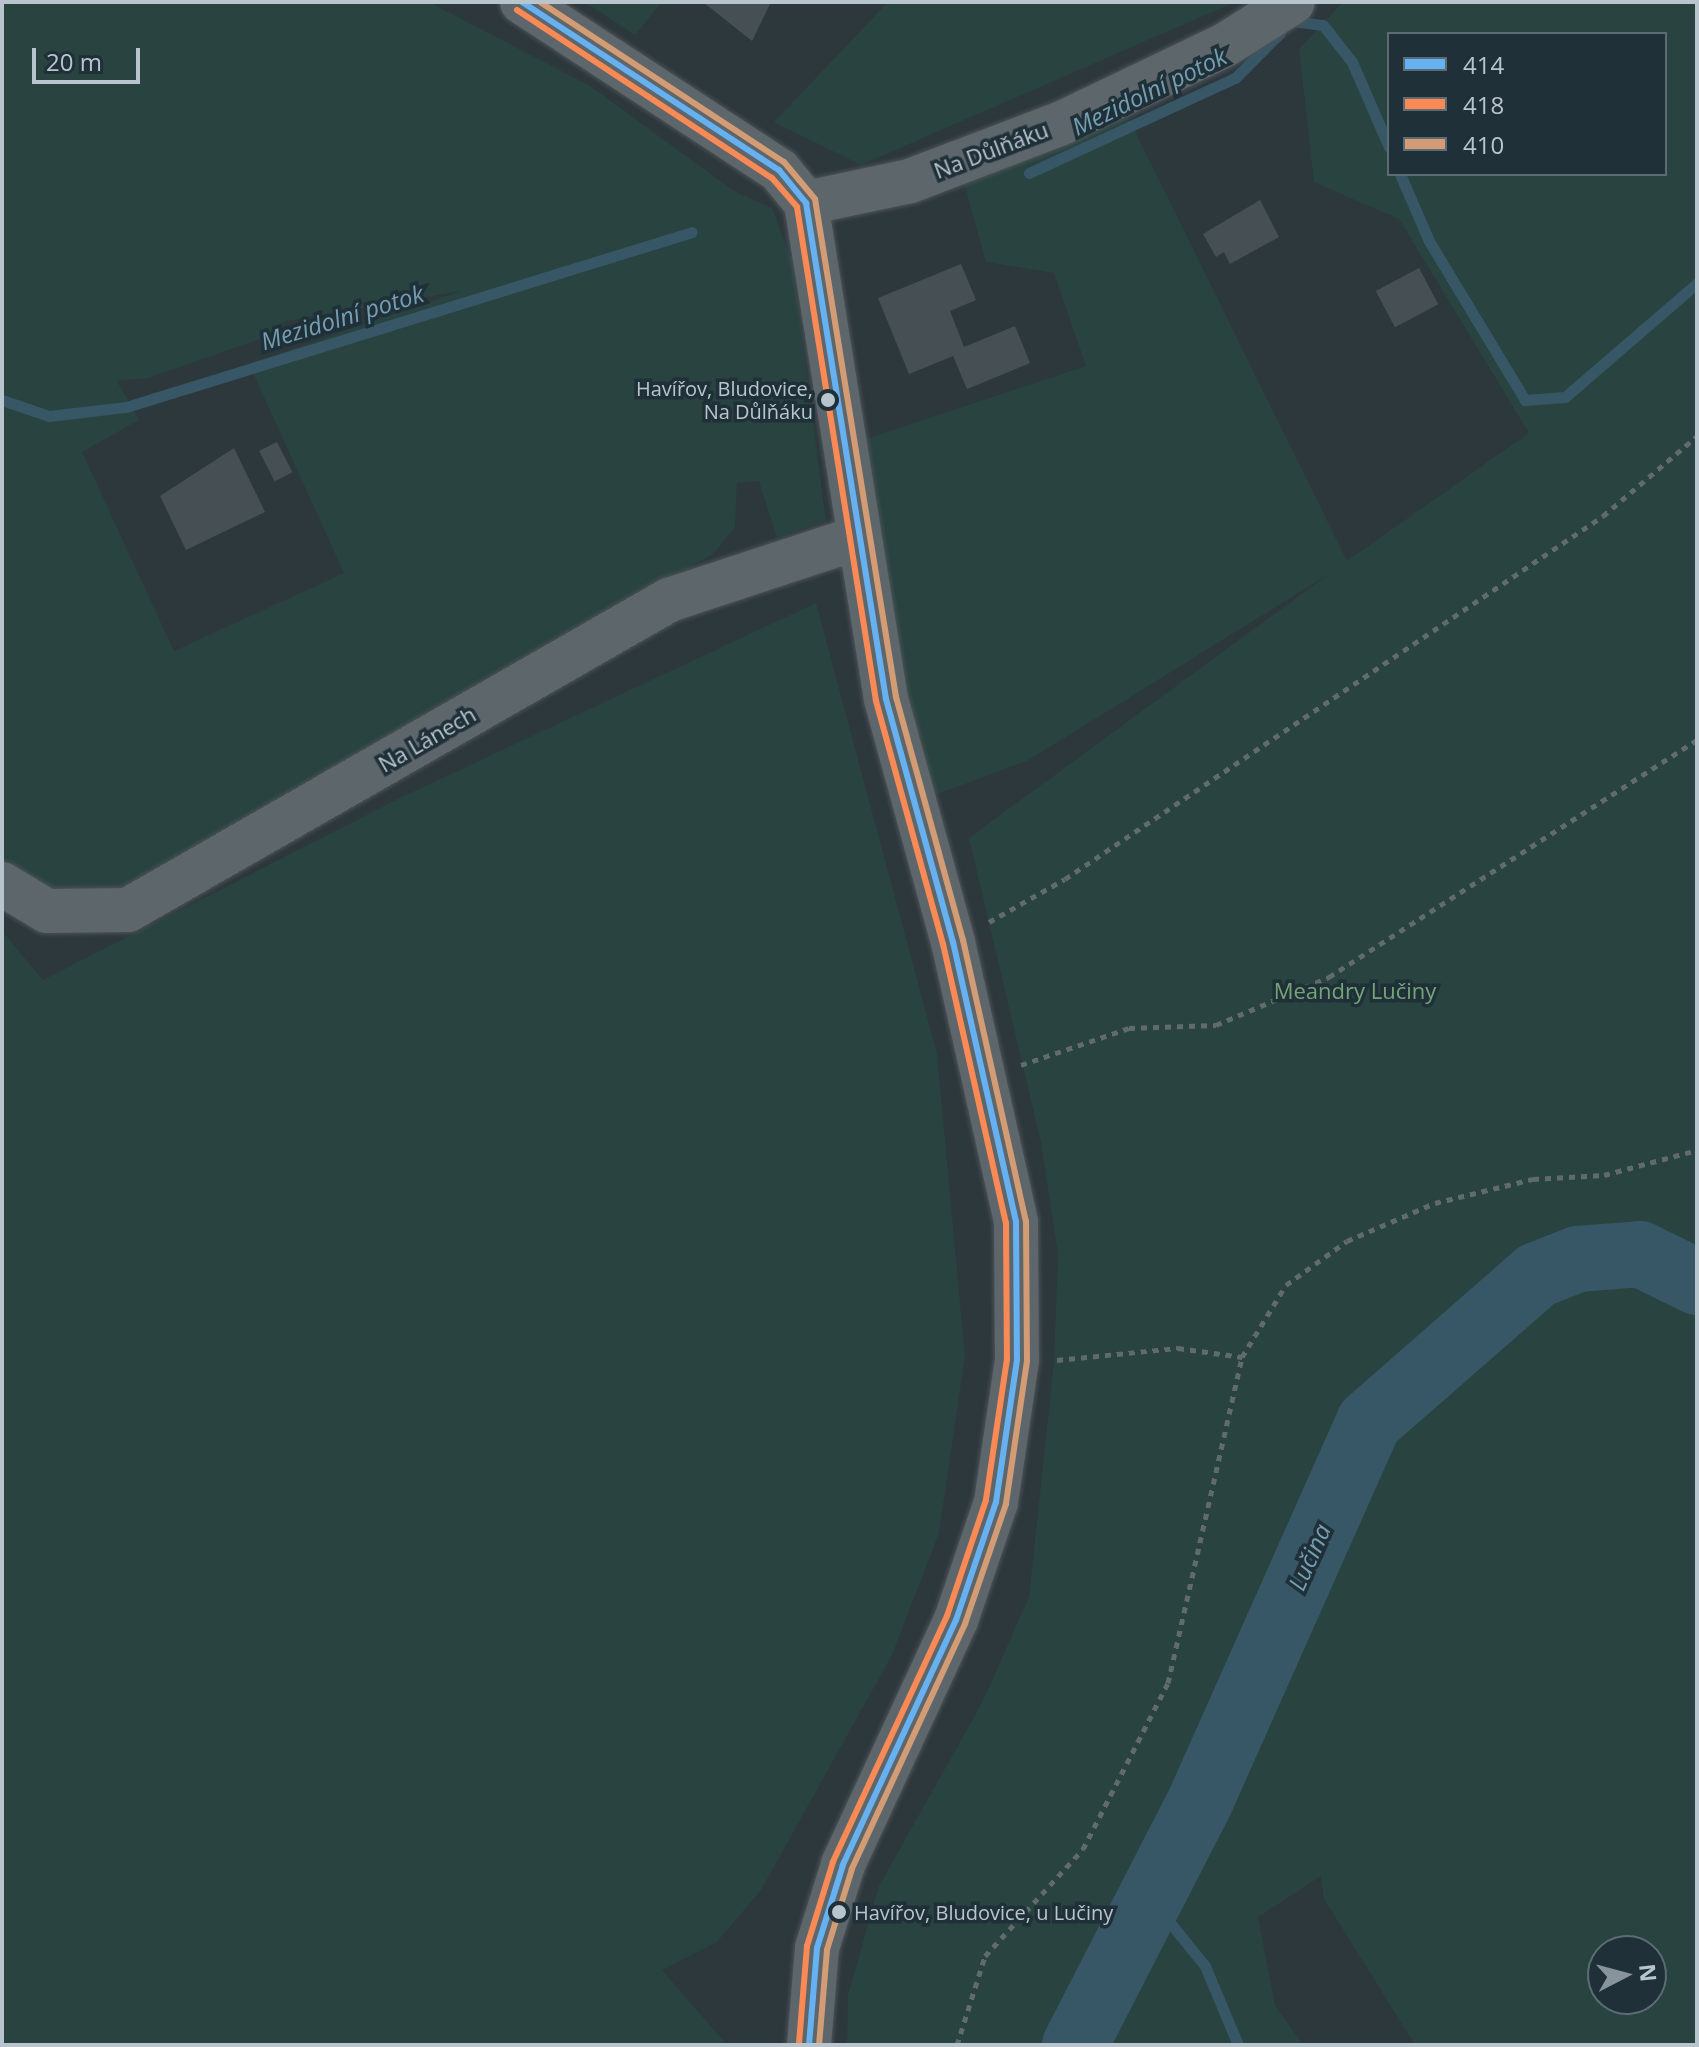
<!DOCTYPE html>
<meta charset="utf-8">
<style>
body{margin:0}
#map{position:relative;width:1699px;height:2047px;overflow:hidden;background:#2d383d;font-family:"Open Sans",sans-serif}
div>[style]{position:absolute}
.green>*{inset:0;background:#294340}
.stream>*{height:11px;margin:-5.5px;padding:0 5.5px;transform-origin:5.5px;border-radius:5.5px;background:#375767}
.river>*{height:66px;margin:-33px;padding:0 33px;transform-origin:33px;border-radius:33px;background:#375767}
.building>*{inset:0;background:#465054;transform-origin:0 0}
.path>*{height:5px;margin-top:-2.5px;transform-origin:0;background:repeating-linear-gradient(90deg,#616a6d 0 6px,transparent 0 12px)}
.roads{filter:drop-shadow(0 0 2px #4c5357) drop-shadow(0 0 2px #4c5357)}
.minor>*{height:44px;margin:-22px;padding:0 22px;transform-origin:22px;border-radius:22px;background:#5d666a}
.bus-1>*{height:6px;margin:-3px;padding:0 3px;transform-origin:3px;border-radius:3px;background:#66b1f2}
.bus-2>*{height:6px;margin:-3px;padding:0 3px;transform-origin:3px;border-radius:3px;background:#f98a56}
.bus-3>*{height:6px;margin:-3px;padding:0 3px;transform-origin:3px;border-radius:3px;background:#d39c74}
.dots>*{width:22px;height:22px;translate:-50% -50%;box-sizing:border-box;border:4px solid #1f3039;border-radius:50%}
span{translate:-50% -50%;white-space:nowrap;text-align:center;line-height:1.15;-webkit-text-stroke:7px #1f3039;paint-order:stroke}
.bus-label{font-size:20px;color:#b8c5cd}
.right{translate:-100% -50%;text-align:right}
.left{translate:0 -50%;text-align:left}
.street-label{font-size:22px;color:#b8c5cd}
.park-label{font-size:22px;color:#75a475}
.water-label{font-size:24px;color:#769eb1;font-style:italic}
.frame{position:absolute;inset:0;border:4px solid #b8c5cd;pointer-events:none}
.legend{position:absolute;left:1387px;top:32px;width:280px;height:144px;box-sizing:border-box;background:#1f3039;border:2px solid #5c6c74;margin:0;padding:10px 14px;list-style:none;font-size:24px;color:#b8c5cd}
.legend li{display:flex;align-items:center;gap:16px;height:40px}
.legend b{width:40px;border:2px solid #5c6c74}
.north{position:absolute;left:1587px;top:1935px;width:80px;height:80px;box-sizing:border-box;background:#1f3039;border:2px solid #5c6c74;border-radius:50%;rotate:84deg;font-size:22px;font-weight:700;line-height:32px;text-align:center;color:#b8c5cd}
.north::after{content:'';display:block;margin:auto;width:28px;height:36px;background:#87949b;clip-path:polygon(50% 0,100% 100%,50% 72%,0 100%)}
.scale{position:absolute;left:32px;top:48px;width:108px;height:36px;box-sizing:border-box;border:4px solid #b8c5cd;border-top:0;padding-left:10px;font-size:24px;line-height:28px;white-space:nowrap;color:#b8c5cd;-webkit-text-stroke:6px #1f3039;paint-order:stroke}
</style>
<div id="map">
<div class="green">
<div style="clip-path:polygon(evenodd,2px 2px,429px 2px,590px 86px,734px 191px,772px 208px,792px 261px,826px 521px,777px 538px,759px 481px,737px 483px,735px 527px,713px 554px,121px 890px,81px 902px,2px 877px,2px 2px,461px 291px,249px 364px,344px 573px,174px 651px,82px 452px,139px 420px,117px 381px,148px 378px,266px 337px,286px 321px,461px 291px)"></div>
<div style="clip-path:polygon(585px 2px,662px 2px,635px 35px)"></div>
<div style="clip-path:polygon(888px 2px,1235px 2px,861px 165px,774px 122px)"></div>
<div style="clip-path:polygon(evenodd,1343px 2px,1697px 2px,1697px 2045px,1415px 2045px,1324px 1899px,1321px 1876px,1258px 1917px,1275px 2005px,1303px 2045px,847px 2045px,848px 1995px,879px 1886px,982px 1703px,1029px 1597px,1054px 1361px,1058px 1254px,1041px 1143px,969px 838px,1329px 574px,1027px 761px,927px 798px,879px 582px,863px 440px,1086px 366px,1054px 273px,986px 262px,962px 176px,1127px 115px,1347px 561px,1529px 433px,1399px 219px,1314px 182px,1299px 49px,1343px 2px,1389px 34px,1665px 34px,1665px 174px,1389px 174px,1389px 34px,1343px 2px,1603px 1951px,1651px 1951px,1651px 1999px,1603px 1999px,1603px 1951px)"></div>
<div style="clip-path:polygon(816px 603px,937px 1054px,965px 1356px,939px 1533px,892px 1655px,761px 1890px,717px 1942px,662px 1970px,727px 2045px,2px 2045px,2px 931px,43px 980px,402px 797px)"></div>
</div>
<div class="stream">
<div style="left:1293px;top:21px;width:30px;rotate:8deg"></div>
<div style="left:1323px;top:25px;width:47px;rotate:51.9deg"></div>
<div style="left:1352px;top:62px;width:93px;rotate:66.5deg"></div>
<div style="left:1029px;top:173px;width:227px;rotate:-24.8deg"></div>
<div style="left:1235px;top:78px;width:64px;rotate:-45deg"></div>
<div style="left:1400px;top:174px;width:73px;rotate:66.6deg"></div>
<div style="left:1429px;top:241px;width:186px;rotate:58.9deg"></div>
<div style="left:1525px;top:400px;width:40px;rotate:-4.3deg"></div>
<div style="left:1565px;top:397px;width:174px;rotate:-40.8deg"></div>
<div style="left:2px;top:400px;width:50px;rotate:18.8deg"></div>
<div style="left:49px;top:416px;width:78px;rotate:-6.7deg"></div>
<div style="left:126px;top:407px;width:592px;rotate:-17.18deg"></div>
<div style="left:1150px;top:1898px;width:87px;rotate:51deg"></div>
<div style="left:1205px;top:1966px;width:86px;rotate:67.3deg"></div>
</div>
<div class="river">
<div style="left:1075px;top:2045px;width:271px;rotate:-62.8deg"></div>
<div style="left:1199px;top:1804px;width:418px;rotate:-66deg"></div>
<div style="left:1369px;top:1422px;width:223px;rotate:-41.2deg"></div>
<div style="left:1537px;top:1275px;width:44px;rotate:-21.3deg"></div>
<div style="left:1578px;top:1259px;width:62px;rotate:-4.6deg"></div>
<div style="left:1640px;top:1254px;width:64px;rotate:26.2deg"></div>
</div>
<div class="building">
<div style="clip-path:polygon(703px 2px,771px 2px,752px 41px)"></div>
<div style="clip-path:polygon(1260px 200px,1279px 237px,1230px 264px,1224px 252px,1216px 257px,1203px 234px)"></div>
<div style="clip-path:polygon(961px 264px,976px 300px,950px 311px,964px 347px,1015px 326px,1030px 363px,967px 389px,953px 356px,909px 374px,878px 298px)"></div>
<div style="left:1419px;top:268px;width:41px;height:49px;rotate:62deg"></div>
<div style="left:277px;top:442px;width:34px;height:20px;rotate:63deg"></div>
<div style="clip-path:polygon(234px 448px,265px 512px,186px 550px,160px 496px)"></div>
</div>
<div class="path">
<div style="left:989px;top:922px;width:87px;rotate:-29.5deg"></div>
<div style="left:1065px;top:879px;width:649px;rotate:-34.01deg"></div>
<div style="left:1603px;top:516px;width:123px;rotate:-40.4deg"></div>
<div style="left:1021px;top:1065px;width:114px;rotate:-18.9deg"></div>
<div style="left:1129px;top:1028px;width:87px;rotate:-2deg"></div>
<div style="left:1216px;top:1025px;width:123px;rotate:-23deg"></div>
<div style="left:1329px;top:977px;width:438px;rotate:-32.8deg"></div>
<div style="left:1057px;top:1360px;width:122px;rotate:-5.7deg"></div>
<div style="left:1178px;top:1348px;width:65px;rotate:8deg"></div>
<div style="left:1242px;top:1357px;width:84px;rotate:-58.6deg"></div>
<div style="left:1286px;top:1285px;width:75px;rotate:-35.8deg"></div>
<div style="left:1347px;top:1241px;width:96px;rotate:-23.4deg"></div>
<div style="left:1435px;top:1203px;width:101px;rotate:-13.8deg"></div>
<div style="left:1533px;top:1179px;width:71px;rotate:-3.2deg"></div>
<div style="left:1604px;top:1175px;width:96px;rotate:-15deg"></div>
<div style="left:957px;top:2045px;width:93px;rotate:-72.5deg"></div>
<div style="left:985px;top:1956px;width:145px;rotate:-47.5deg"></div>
<div style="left:1083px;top:1849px;width:186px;rotate:-62.9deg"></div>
<div style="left:1168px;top:1683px;width:334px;rotate:-77.2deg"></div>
</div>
<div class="roads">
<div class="minor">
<div style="left:522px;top:2px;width:307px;rotate:33.2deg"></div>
<div style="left:779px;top:170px;width:43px;rotate:50.7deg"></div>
<div style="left:806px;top:203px;width:502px;rotate:80.84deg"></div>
<div style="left:886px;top:699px;width:252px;rotate:74.6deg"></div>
<div style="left:953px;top:942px;width:287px;rotate:77.3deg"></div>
<div style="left:1016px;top:1222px;width:138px;rotate:89.6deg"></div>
<div style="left:1017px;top:1360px;width:144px;rotate:98.4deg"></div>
<div style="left:996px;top:1502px;width:125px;rotate:108.7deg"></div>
<div style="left:956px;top:1620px;width:270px;rotate:114.8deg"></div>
<div style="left:843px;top:1865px;width:87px;rotate:107.4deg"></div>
<div style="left:817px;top:1948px;width:97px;rotate:94.7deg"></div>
<div style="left:806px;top:203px;width:106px;rotate:-11.9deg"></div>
<div style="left:910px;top:181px;width:163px;rotate:-20.9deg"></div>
<div style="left:1062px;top:123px;width:181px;rotate:-25.6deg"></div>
<div style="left:1225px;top:45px;width:80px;rotate:-32.3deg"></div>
<div style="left:2px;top:884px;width:52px;rotate:31deg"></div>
<div style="left:47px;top:911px;width:81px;rotate:-0.7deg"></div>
<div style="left:128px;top:910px;width:624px;rotate:-29.81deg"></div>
<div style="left:669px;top:600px;width:199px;rotate:-18.2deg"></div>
</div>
</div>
<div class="bus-1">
<div style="left:522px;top:2px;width:307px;rotate:33.2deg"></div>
<div style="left:779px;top:170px;width:43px;rotate:50.7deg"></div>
<div style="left:806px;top:203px;width:502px;rotate:80.84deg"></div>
<div style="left:886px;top:699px;width:252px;rotate:74.6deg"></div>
<div style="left:953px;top:942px;width:287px;rotate:77.3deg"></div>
<div style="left:1016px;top:1222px;width:138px;rotate:89.6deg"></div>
<div style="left:1017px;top:1360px;width:144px;rotate:98.4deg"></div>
<div style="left:996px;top:1502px;width:125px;rotate:108.7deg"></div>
<div style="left:956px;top:1620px;width:270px;rotate:114.8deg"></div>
<div style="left:843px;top:1865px;width:87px;rotate:107.4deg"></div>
<div style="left:817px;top:1948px;width:97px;rotate:94.7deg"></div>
</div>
<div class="bus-2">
<div style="left:517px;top:10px;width:305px;rotate:33.4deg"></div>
<div style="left:772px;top:178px;width:38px;rotate:49deg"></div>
<div style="left:797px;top:207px;width:500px;rotate:80.91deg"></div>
<div style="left:876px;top:701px;width:252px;rotate:74.6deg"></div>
<div style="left:943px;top:944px;width:286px;rotate:77.3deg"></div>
<div style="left:1006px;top:1223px;width:136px;rotate:89.6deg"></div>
<div style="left:1007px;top:1359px;width:143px;rotate:98.5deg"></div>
<div style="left:986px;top:1500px;width:122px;rotate:108.6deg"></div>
<div style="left:947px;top:1616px;width:271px;rotate:114.9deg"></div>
<div style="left:833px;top:1862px;width:88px;rotate:107.2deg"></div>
<div style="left:807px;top:1946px;width:98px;rotate:94.7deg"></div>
</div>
<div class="bus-3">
<div style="left:540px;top:2px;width:292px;rotate:33.3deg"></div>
<div style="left:784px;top:162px;width:48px;rotate:50deg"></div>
<div style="left:815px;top:199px;width:505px;rotate:80.76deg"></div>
<div style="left:896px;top:697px;width:252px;rotate:74.6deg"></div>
<div style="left:963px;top:940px;width:288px;rotate:77.4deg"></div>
<div style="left:1026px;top:1221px;width:140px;rotate:89.6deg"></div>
<div style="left:1027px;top:1361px;width:145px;rotate:98.4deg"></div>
<div style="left:1006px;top:1504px;width:127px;rotate:108.9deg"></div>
<div style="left:965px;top:1624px;width:270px;rotate:114.8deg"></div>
<div style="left:852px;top:1869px;width:85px;rotate:107.2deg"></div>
<div style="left:827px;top:1950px;width:95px;rotate:94.8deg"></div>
</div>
<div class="dots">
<div style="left:828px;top:400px;background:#b8c5cd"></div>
<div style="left:839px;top:1912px;background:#b8c5cd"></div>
</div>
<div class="bus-label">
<span class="right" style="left:813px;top:400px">Havířov, Bludovice,<br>Na Důlňáku</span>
<span class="left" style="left:854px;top:1912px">Havířov, Bludovice, u Lučiny</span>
</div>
<div class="street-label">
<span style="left:991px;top:150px;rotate:-21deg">Na Důlňáku</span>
<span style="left:427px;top:739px;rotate:-30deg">Na Lánech</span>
</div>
<div class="park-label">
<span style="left:1355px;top:991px">Meandry Lučiny</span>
</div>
<div class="water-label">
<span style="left:1149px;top:91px;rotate:-26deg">Mezidolní potok</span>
<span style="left:342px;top:317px;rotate:-17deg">Mezidolní potok</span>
<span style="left:1309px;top:1557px;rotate:-66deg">Lučina</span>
</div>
<div class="frame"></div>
<ul class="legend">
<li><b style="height:10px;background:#66b1f2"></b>414</li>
<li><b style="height:10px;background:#f98a56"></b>418</li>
<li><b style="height:10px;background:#d39c74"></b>410</li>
</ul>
<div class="north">N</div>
<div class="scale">20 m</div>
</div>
